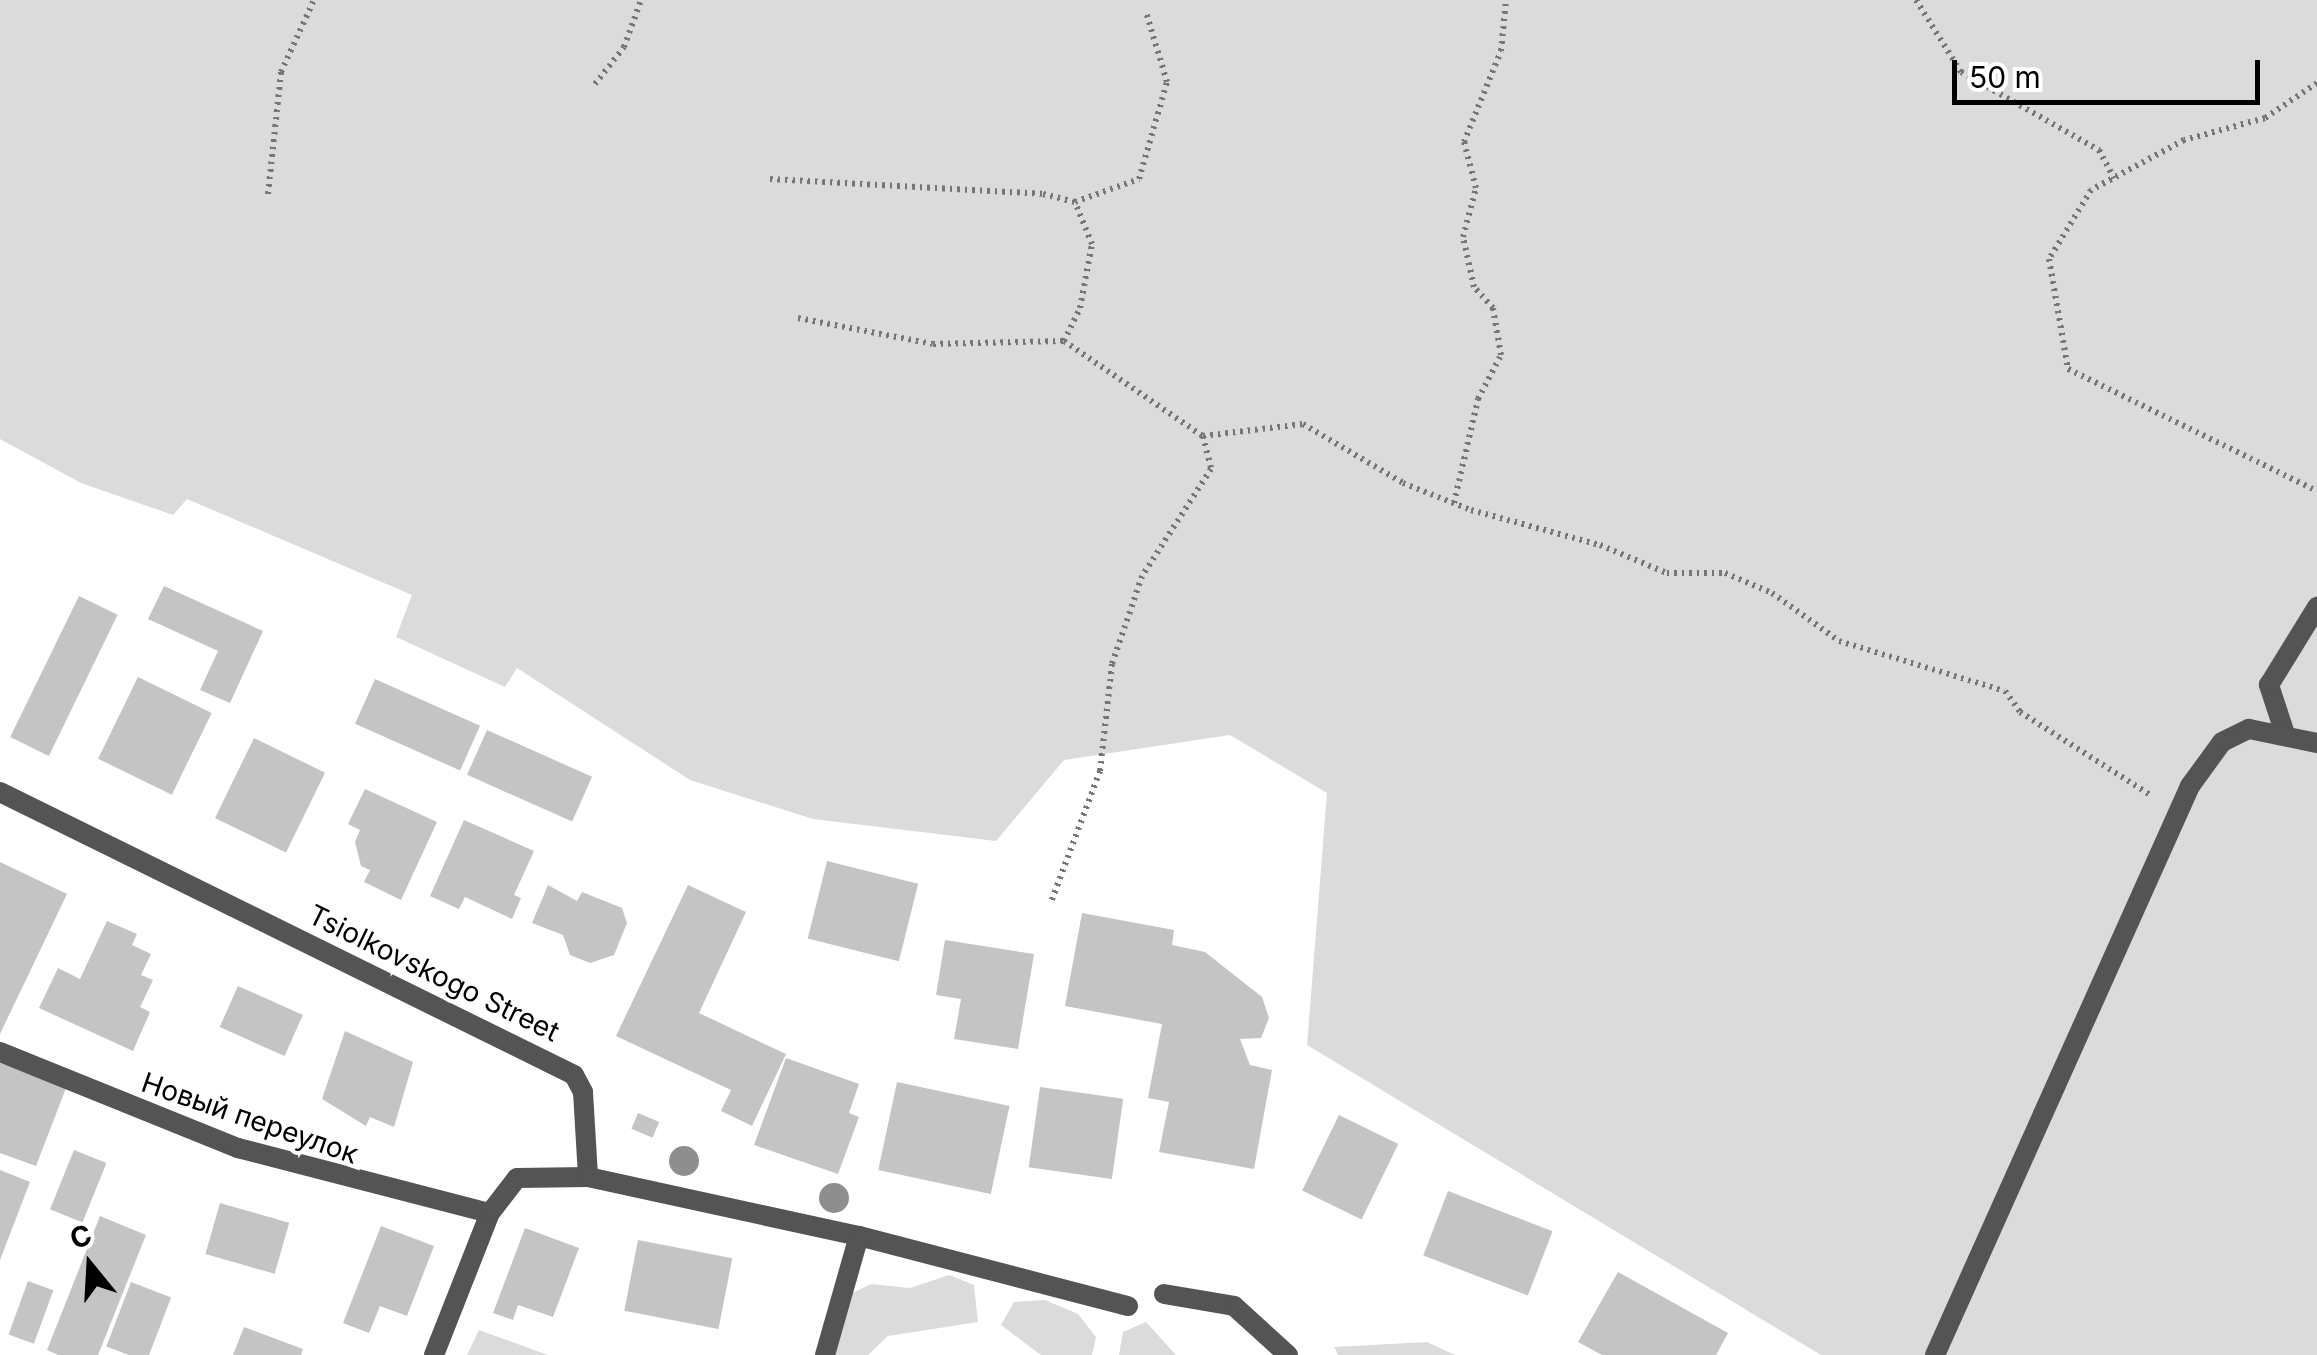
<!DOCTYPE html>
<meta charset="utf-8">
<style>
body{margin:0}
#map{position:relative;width:2317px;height:1355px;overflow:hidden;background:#fff;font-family:Inter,sans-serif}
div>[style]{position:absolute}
.green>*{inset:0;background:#dbdbdb}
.building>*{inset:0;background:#c4c4c4;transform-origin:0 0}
.path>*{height:6px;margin-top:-3px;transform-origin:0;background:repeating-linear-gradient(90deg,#767676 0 2.5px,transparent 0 7.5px)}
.lane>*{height:20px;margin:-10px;padding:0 10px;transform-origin:10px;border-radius:10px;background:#545454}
.street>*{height:20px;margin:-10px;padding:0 10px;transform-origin:10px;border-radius:10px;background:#545454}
.trees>*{width:30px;height:30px;margin:-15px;border-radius:50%;background:#8e8e8e}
span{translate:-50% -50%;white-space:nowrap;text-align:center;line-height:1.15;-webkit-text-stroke:8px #fff;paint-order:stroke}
.street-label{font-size:28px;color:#000}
.north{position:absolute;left:40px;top:1215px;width:100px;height:100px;-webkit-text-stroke:8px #fff;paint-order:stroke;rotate:342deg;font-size:28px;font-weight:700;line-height:40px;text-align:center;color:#000}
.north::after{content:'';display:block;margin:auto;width:35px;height:45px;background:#000;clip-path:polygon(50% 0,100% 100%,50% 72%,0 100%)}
.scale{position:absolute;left:1952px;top:60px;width:308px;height:45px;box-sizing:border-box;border:5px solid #000;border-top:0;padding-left:12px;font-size:30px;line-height:35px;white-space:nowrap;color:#000;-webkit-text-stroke:8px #fff;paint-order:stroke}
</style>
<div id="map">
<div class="green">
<div style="clip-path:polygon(0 0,2317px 0,2317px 1355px,1821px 1355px,1307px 1045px,1327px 793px,1230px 735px,1064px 760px,996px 841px,813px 819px,690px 780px,517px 668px,505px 687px,396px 637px,412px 595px,187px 499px,173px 515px,81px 483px,0 439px)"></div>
<div style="clip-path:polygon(949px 1275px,974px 1285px,978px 1322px,888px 1336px,868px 1355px,834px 1355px,848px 1295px,871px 1284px,910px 1288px)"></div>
<div style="clip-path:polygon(1045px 1300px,1078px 1314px,1096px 1337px,1092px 1355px,1041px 1355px,1001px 1325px,1014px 1302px)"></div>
<div style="clip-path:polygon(1146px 1322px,1176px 1355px,1119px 1355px,1123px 1332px)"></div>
<div style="clip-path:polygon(479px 1330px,548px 1355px,467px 1355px)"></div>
<div style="clip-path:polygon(1427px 1342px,1455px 1355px,1338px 1355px,1334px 1347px)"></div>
</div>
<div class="building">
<div style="clip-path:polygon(164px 586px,263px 631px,230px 703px,200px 690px,218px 651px,148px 619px)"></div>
<div style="left:79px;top:596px;width:43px;height:157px;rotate:26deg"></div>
<div style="left:138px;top:677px;width:82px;height:91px;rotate:26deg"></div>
<div style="left:375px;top:679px;width:115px;height:49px;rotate:24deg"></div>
<div style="left:487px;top:730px;width:115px;height:49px;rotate:24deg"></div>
<div style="left:254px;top:738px;width:79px;height:89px;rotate:26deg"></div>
<div style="clip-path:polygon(365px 789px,437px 822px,401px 900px,364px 882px,370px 870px,361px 866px,355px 842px,360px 830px,348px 824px)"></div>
<div style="clip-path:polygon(464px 820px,534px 851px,514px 895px,521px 898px,512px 919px,465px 897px,459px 909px,430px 896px)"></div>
<div style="left:827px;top:861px;width:94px;height:80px;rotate:14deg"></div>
<div style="clip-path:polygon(0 862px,67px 894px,0 1034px)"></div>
<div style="clip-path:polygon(548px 885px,577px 901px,582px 892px,622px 908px,627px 923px,614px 955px,590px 963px,570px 955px,563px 935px,532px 923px)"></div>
<div style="clip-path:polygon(688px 885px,746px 912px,699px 1013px,786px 1054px,752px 1126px,721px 1111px,731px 1090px,616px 1036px)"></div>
<div style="clip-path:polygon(1082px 913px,1174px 930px,1172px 945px,1205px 952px,1262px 997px,1269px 1018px,1261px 1038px,1240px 1039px,1250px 1065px,1272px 1070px,1254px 1169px,1159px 1152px,1169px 1102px,1148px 1098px,1162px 1024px,1065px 1006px)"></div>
<div style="clip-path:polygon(107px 921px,137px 934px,132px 945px,151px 954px,141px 975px,153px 980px,140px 1007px,150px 1012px,133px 1051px,39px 1008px,58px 968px,80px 979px)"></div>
<div style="clip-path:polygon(945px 940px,1034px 954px,1018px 1049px,954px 1039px,961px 999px,936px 995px)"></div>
<div style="left:238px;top:986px;width:71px;height:45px;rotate:24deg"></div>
<div style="clip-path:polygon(345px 1031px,413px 1062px,394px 1127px,370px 1117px,366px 1126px,322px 1099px)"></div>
<div style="clip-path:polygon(786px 1058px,859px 1084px,849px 1113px,859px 1117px,838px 1174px,754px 1145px)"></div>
<div style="clip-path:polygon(0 1063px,66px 1088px,36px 1166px,0 1153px)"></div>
<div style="left:897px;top:1082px;width:115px;height:90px;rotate:12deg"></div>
<div style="left:1040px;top:1087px;width:84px;height:81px;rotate:8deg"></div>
<div style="left:638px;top:1113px;width:23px;height:17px;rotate:23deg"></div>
<div style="left:1339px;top:1115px;width:66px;height:84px;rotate:26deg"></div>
<div style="left:74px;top:1150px;width:35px;height:64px;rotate:22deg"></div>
<div style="clip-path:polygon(0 1170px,30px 1182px,0 1260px)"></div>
<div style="left:1448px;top:1191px;width:112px;height:69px;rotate:21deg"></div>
<div style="left:220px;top:1203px;width:72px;height:53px;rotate:16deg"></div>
<div style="clip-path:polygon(100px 1216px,146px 1235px,98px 1355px,58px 1355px,47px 1350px)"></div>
<div style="clip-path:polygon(381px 1226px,434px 1246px,407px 1316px,380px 1306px,369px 1333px,343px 1323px)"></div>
<div style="clip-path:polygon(525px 1228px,579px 1248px,553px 1317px,518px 1305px,513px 1320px,493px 1313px)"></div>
<div style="left:638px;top:1240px;width:96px;height:72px;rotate:11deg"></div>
<div style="clip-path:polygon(1618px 1272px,1728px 1333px,1716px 1355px,1602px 1355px,1578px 1342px)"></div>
<div style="left:28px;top:1281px;width:27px;height:57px;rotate:20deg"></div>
<div style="left:131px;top:1282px;width:43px;height:69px;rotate:21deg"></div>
<div style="clip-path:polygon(244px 1327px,303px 1349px,301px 1355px,233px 1355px)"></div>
</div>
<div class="path">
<div style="left:1916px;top:0;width:85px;rotate:58deg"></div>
<div style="left:1961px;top:72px;width:159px;rotate:29.5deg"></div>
<div style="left:2099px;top:150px;width:32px;rotate:62deg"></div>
<div style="left:2317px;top:83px;width:63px;rotate:146.1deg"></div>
<div style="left:2265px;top:118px;width:84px;rotate:164.8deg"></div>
<div style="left:2184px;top:140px;width:106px;rotate:151.7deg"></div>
<div style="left:2091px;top:190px;width:81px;rotate:121.3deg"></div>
<div style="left:2049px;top:259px;width:112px;rotate:80.2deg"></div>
<div style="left:2068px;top:369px;width:277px;rotate:26.1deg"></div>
<div style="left:595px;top:84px;width:47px;rotate:-51.9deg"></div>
<div style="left:624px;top:47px;width:50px;rotate:-70.1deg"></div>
<div style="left:770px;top:179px;width:273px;rotate:3.1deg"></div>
<div style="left:1043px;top:194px;width:33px;rotate:14deg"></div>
<div style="left:1075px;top:202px;width:68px;rotate:-19.8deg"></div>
<div style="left:1139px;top:179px;width:101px;rotate:-73.9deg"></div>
<div style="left:1167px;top:82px;width:73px;rotate:-106.7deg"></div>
<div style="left:268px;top:194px;width:123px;rotate:-83.9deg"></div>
<div style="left:281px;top:72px;width:79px;rotate:-65.4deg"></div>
<div style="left:798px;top:318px;width:137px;rotate:10.9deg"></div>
<div style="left:933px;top:344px;width:131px;rotate:-1.3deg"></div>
<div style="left:1064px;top:341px;width:168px;rotate:34.4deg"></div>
<div style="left:1203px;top:436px;width:34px;rotate:76deg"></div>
<div style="left:1211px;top:469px;width:127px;rotate:122.8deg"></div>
<div style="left:1142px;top:576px;width:93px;rotate:108.8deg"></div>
<div style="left:1112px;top:664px;width:108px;rotate:96.4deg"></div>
<div style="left:1100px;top:771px;width:140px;rotate:110.5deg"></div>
<div style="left:1064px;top:341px;width:37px;rotate:-64deg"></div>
<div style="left:1080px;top:308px;width:65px;rotate:-79.4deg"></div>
<div style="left:1092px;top:244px;width:45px;rotate:-112deg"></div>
<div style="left:1203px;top:436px;width:101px;rotate:-6.8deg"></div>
<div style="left:1303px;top:424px;width:116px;rotate:30.5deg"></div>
<div style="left:1403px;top:483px;width:73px;rotate:21.7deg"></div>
<div style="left:1471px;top:510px;width:134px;rotate:15.2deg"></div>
<div style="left:1600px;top:545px;width:73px;rotate:22.7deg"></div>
<div style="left:1667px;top:573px;width:58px"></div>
<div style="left:1725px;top:573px;width:51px;rotate:23.1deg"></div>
<div style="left:1772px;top:593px;width:82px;rotate:35.6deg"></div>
<div style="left:1839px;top:641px;width:173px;rotate:16.8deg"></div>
<div style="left:2005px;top:691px;width:26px;rotate:54deg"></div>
<div style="left:2020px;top:712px;width:156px;rotate:32.5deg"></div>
<div style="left:1454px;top:503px;width:107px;rotate:-77deg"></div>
<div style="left:1478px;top:399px;width:50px;rotate:-62.4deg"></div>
<div style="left:1501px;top:355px;width:48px;rotate:-99.7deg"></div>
<div style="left:1493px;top:308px;width:28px;rotate:-132deg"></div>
<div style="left:1474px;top:287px;width:51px;rotate:-102.4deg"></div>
<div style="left:1463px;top:237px;width:51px;rotate:-75.1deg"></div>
<div style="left:1476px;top:188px;width:48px;rotate:-104.6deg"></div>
<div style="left:1464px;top:142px;width:98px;rotate:-67.9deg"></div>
<div style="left:1501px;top:51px;width:51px;rotate:-84.4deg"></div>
</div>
<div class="lane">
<div style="left:2285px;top:734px;width:52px;rotate:-108.1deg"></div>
<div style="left:2269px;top:685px;width:92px;rotate:-58.4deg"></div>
<div style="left:1935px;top:1355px;width:624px;rotate:-65.86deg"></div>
<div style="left:2190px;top:786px;width:54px;rotate:-54deg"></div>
<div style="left:2222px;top:742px;width:30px;rotate:-26deg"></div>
<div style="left:2249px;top:729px;width:69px;rotate:11.6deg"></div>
</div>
<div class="street">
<div style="left:0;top:792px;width:640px;rotate:26.24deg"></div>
<div style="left:574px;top:1075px;width:19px;rotate:62deg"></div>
<div style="left:583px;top:1092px;width:85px;rotate:86.6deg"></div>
<div style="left:0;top:1052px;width:257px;rotate:22deg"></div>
<div style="left:238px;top:1148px;width:260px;rotate:14.5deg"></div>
<div style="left:1164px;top:1294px;width:71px;rotate:9.7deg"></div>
<div style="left:1234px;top:1306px;width:73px;rotate:42.2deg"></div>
<div style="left:434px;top:1355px;width:153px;rotate:-68.5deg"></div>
<div style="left:490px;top:1213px;width:44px;rotate:-52.4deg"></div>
<div style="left:517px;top:1178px;width:71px;rotate:-0.8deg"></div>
<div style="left:588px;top:1177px;width:277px;rotate:12.3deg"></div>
<div style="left:859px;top:1236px;width:278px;rotate:14.6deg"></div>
<div style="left:825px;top:1355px;width:124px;rotate:-74.1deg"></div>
</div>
<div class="trees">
<div style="left:684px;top:1161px"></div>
<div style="left:834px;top:1198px"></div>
</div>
<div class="street-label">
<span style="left:434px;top:973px;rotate:26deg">Tsiolkovskogo Street</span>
<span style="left:250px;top:1118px;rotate:19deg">Новый переулок</span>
</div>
<div class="north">С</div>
<div class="scale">50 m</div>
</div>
